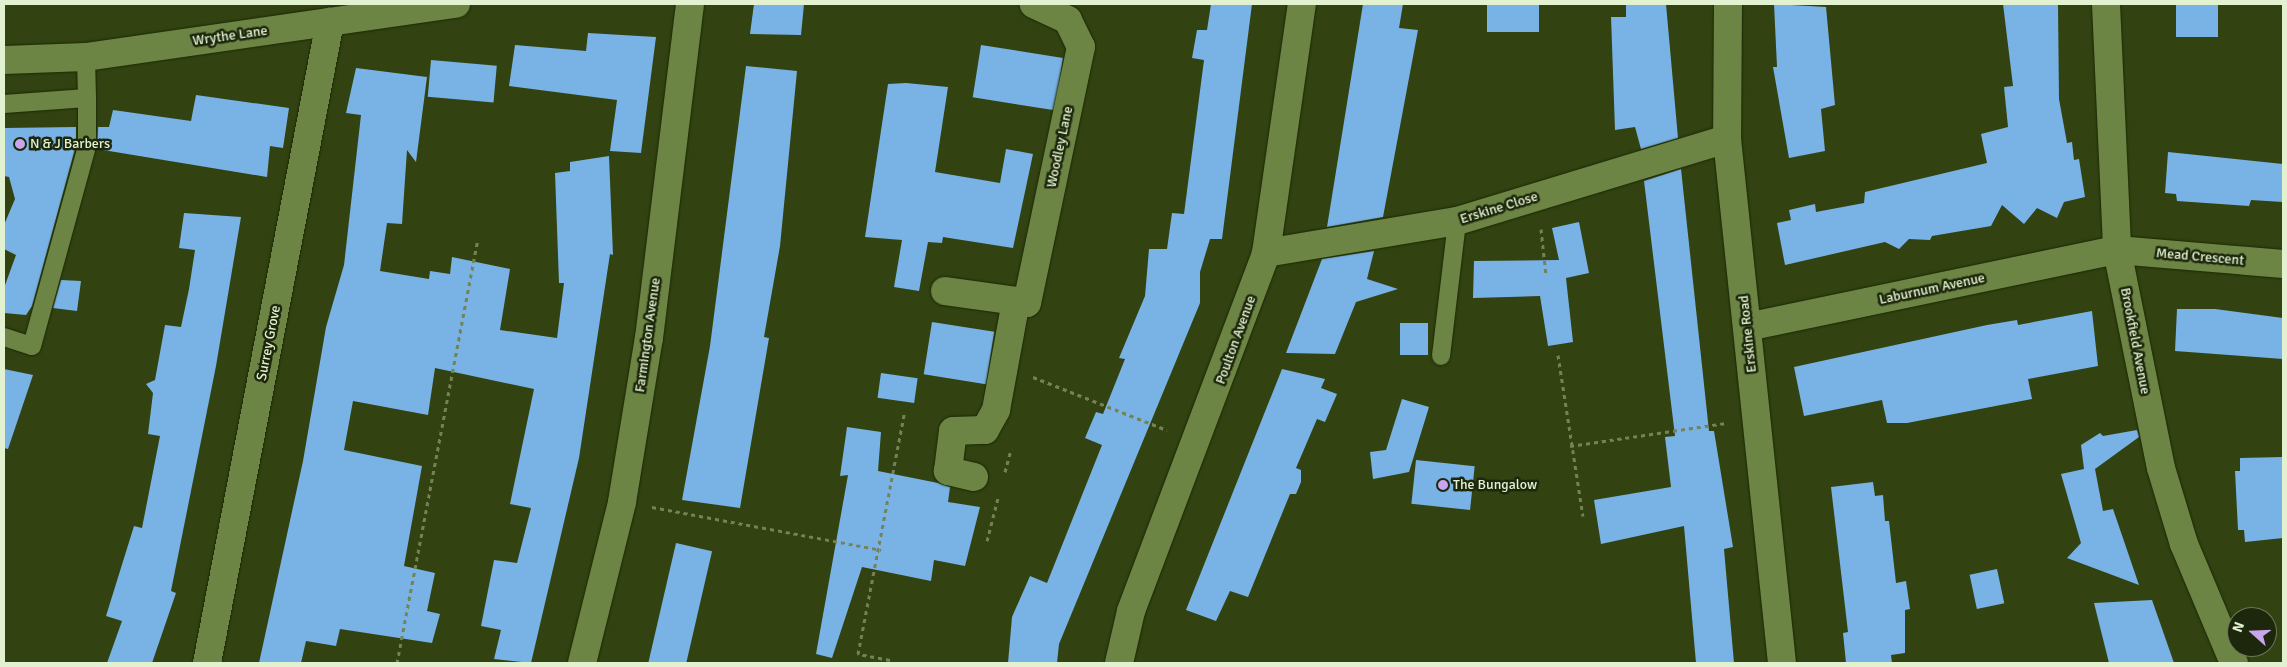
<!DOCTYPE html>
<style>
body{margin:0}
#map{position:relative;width:2287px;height:667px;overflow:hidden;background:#324311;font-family:Signika,sans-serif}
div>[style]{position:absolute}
.building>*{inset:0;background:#79b2e5;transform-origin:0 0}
.path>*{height:3px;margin-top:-1.5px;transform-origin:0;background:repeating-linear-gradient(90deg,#738357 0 4px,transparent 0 8px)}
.roads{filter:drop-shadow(0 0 1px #1c2805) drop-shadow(0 0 1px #1c2805)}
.service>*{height:18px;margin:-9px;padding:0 9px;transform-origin:9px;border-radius:9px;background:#6c8544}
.minor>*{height:28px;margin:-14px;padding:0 14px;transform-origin:14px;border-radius:14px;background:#6c8544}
.tertiary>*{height:28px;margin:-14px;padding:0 14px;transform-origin:14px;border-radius:14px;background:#6c8544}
.secondary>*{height:28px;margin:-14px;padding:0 14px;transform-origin:14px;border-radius:14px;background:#6c8544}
.dots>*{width:14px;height:14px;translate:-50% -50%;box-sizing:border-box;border:2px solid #1d270c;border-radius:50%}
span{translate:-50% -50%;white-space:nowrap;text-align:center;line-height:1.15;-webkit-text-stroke:5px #1d270c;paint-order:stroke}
.street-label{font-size:14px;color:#e2f1cf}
.poi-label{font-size:14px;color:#e2f1cf}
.left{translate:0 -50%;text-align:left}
.frame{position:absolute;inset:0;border:5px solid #e2f1cf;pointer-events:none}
.north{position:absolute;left:2227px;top:607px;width:50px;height:50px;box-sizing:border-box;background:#1d270c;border:1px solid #6c785a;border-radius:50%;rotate:290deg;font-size:14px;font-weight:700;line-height:20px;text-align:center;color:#e2f1cf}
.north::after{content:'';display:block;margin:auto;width:18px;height:22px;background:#c9a5ee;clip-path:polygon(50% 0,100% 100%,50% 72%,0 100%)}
</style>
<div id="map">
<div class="building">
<div style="clip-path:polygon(754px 4px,804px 4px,801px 35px,750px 34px)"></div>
<div style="clip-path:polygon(1211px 4px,1252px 4px,1222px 239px,1210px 239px,1200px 272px,1200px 303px,1059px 644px,1057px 663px,1008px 663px,1012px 617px,1030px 576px,1047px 583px,1102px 445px,1085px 438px,1096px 412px,1103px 414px,1125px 359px,1119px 358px,1145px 296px,1149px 249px,1167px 249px,1172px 213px,1184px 214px,1204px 60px,1192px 58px,1197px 30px,1207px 30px)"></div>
<div style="clip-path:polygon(1363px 4px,1403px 4px,1399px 28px,1418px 30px,1383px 217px,1327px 227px)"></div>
<div style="left:1487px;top:4px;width:52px;height:28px"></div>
<div style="clip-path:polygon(1626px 4px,1666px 4px,1678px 138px,1641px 149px,1635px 127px,1615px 130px,1611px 17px,1626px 17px)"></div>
<div style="clip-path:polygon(1774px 4px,1826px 7px,1835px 105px,1821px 109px,1825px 151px,1789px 158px,1773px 67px,1777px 67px)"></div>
<div style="clip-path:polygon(2003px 4px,2058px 4px,2059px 99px,2067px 143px,2072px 142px,2074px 160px,2079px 159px,2085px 197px,2064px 202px,2057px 218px,2037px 208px,2024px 224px,2002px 205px,1991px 226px,1932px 236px,1930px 240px,1909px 239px,1899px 249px,1885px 242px,1785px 265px,1777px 223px,1791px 220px,1789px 210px,1815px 204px,1816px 212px,1864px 203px,1865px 192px,1987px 163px,1981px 134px,2008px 127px,2004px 87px,2013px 86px)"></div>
<div style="left:2176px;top:4px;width:42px;height:33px"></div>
<div style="clip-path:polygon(588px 33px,656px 37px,641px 153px,610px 151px,617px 100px,509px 86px,515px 45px,586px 51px)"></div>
<div style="left:981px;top:45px;width:83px;height:53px;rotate:9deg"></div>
<div style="left:431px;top:60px;width:66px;height:37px;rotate:5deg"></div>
<div style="clip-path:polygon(746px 66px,797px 71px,780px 246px,764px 337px,769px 338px,740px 508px,682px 500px,710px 346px)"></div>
<div style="clip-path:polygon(356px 68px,427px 77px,416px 162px,407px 150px,402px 224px,387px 223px,380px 271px,429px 279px,430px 271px,450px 274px,452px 257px,510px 269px,500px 330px,557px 338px,564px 283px,559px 283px,555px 173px,570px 171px,570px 162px,609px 156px,613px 255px,610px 254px,579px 458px,531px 663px,494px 659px,501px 630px,481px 626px,494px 560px,517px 563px,531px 508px,510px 504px,534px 389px,435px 368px,428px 415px,353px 401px,344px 450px,422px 466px,404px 566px,435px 573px,427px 611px,440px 614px,432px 643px,340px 629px,336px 646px,306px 641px,301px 663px,259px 663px,303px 461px,326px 327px,344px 265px,361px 115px,346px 113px)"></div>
<div style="clip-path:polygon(906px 83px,948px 87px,935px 172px,1000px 183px,1006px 149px,1033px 154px,1013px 248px,943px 237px,942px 243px,928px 242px,919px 291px,894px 287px,902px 240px,865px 237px,888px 84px)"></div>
<div style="clip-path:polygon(196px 95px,289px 108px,283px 148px,270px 146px,267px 177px,97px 149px,98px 127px,109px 127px,113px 110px,191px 121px)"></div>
<div style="clip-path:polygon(76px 127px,76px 145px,32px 306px,26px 315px,4px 313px,4px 288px,16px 255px,4px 249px,4px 225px,15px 199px,9px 177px,4px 176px,4px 128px)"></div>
<div style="clip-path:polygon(2168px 152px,2283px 164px,2283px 202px,2251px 200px,2249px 206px,2177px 201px,2176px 194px,2165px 193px)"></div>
<div style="clip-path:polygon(1681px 169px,1709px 431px,1714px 431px,1733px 547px,1724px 549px,1734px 663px,1696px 663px,1684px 526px,1601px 544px,1594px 500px,1671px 487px,1665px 437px,1675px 436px,1644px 181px)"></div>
<div style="clip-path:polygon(184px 213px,241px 217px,216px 366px,171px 591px,176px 593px,152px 663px,107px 663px,122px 621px,106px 616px,134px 526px,142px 528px,160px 436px,148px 434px,153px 393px,146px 384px,155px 380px,165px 325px,181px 327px,189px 289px,195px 250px,179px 248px)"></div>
<div style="clip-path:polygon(1579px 222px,1589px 273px,1566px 278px,1573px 342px,1548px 346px,1540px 296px,1473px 298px,1474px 261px,1559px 260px,1552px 228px)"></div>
<div style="clip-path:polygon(1374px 251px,1367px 279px,1398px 289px,1356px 302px,1335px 354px,1286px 353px,1322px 259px)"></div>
<div style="clip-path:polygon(61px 280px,81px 281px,77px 311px,53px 308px)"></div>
<div style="clip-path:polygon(2177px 309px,2215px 309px,2283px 318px,2283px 359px,2175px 351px)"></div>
<div style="clip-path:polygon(2092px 311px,2098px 366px,2028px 379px,2032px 399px,1907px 423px,1887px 423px,1882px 400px,1804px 416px,1794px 367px,1987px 325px,2017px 320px,2018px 325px)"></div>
<div style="left:932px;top:322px;width:63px;height:53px;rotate:9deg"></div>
<div style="left:1400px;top:323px;width:28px;height:32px"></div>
<div style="clip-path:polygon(4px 369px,33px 375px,8px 449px,4px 448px)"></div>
<div style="clip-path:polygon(1282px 369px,1325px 379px,1321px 388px,1337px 394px,1325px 422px,1317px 419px,1296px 468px,1301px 470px,1301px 482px,1296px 494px,1290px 494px,1248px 597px,1230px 591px,1216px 621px,1186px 610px)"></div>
<div style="left:881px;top:373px;width:37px;height:25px;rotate:8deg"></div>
<div style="clip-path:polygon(1402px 399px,1429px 407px,1409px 472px,1373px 479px,1370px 452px,1386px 450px)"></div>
<div style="clip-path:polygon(847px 427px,881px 432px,878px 471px,938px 483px,950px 487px,948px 502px,980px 507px,965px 566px,934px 560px,931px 581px,862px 567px,832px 658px,816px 654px,848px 475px,840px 476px)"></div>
<div style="clip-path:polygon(2137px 430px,2139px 437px,2095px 469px,2103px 511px,2113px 509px,2139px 585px,2067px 558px,2081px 543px,2061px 474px,2084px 469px,2081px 445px,2100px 433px,2103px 436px)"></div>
<div style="clip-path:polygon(2283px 457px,2283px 538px,2245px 542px,2244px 530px,2238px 530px,2235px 471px,2240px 471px,2240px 458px)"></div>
<div style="left:1416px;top:460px;width:59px;height:44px;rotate:6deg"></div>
<div style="clip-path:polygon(1873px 482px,1875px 496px,1883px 495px,1885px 521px,1889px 521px,1896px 583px,1906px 581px,1910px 609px,1905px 610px,1905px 653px,1891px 655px,1892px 663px,1846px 663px,1843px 633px,1848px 632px,1831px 487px)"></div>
<div style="left:676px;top:543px;width:37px;height:123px;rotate:13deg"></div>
<div style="left:1997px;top:569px;width:35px;height:28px;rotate:78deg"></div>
<div style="clip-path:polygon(2152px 600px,2174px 663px,2109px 663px,2094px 603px)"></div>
</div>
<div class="path">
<div style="left:1541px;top:229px;width:46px;rotate:83.8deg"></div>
<div style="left:1558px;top:355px;width:163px;rotate:81.2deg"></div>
<div style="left:1033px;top:377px;width:144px;rotate:21.6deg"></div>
<div style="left:1570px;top:446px;width:158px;rotate:-8.4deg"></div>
<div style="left:1005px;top:472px;width:24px;rotate:-75deg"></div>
<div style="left:652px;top:507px;width:233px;rotate:10.6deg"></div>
<div style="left:987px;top:541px;width:44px;rotate:-75.7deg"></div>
<div style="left:890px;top:660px;width:33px;rotate:-169deg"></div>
<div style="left:858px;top:654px;width:244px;rotate:-79.1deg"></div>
<div style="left:397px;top:663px;width:432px;rotate:-79.2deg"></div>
</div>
<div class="roads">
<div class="service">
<div style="left:4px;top:104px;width:83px;rotate:-4.1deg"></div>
<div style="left:87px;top:98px;width:41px;rotate:-91.4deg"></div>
<div style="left:4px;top:337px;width:29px;rotate:18deg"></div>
<div style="left:32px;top:346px;width:207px;rotate:-74.6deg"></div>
<div style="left:87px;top:146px;width:48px;rotate:-90deg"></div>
<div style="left:1441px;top:356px;width:136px;rotate:-83.2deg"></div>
</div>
<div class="minor">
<div style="left:2106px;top:4px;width:246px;rotate:87.4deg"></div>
<div style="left:2117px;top:250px;width:222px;rotate:78.6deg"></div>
<div style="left:2161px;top:468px;width:79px;rotate:73.2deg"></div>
<div style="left:2184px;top:544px;width:129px;rotate:67.2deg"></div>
<div style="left:1266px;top:253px;width:194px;rotate:-9.5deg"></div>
<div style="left:1457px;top:221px;width:282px;rotate:-16.9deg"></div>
<div style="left:945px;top:291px;width:72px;rotate:8deg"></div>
<div style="left:1747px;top:327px;width:378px;rotate:-11.8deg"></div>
<div style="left:2117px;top:250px;width:167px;rotate:4.8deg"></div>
<div style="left:974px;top:477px;width:27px;rotate:-167deg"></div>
<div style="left:948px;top:471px;width:40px;rotate:-82.9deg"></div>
<div style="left:953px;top:431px;width:32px;rotate:-2deg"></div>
<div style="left:985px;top:430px;width:23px;rotate:-61deg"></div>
<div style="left:996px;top:410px;width:111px;rotate:-79.6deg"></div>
<div style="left:1016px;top:301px;width:11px;rotate:10deg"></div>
<div style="left:1027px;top:303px;width:262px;rotate:-78.1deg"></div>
<div style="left:1081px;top:47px;width:30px;rotate:-116deg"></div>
<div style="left:1068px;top:20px;width:38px;rotate:-155deg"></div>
<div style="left:207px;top:663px;width:653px;rotate:-79.14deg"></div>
<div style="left:582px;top:663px;width:166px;rotate:-76deg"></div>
<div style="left:622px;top:502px;width:166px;rotate:-80.7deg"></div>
<div style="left:649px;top:338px;width:337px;rotate:-83deg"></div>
<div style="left:1119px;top:663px;width:53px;rotate:-77deg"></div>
<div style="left:1131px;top:611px;width:383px;rotate:-69.3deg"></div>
<div style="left:1266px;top:253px;width:252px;rotate:-81.8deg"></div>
</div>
<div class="tertiary">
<div style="left:1728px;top:4px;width:135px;rotate:90.4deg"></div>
<div style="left:1727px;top:139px;width:527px;rotate:84.01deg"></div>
</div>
<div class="secondary">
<div style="left:4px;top:60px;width:82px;rotate:-2.1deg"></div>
<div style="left:86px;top:57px;width:374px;rotate:-8.2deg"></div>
</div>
</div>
<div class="dots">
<div style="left:20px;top:144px;background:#c9a5ee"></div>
<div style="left:1443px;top:485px;background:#c9a5ee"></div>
</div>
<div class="street-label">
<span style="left:230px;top:36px;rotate:-8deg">Wrythe Lane</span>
<span style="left:1060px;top:147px;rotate:-78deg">Woodley Lane</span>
<span style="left:1499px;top:208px;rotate:-17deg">Erskine Close</span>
<span style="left:2200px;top:257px;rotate:5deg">Mead Crescent</span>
<span style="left:1932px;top:289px;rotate:-12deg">Laburnum Avenue</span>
<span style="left:1748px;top:334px;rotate:-96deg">Erskine Road</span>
<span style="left:648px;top:335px;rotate:-82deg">Farmington Avenue</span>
<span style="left:1236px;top:340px;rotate:-70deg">Poulton Avenue</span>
<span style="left:2135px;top:341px;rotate:79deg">Brookfield Avenue</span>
<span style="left:269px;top:343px;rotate:-79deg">Surrey Grove</span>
</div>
<div class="poi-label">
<span class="left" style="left:30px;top:144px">N &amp; J Barbers</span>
<span class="left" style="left:1453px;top:485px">The Bungalow</span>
</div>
<div class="frame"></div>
<div class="north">N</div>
</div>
